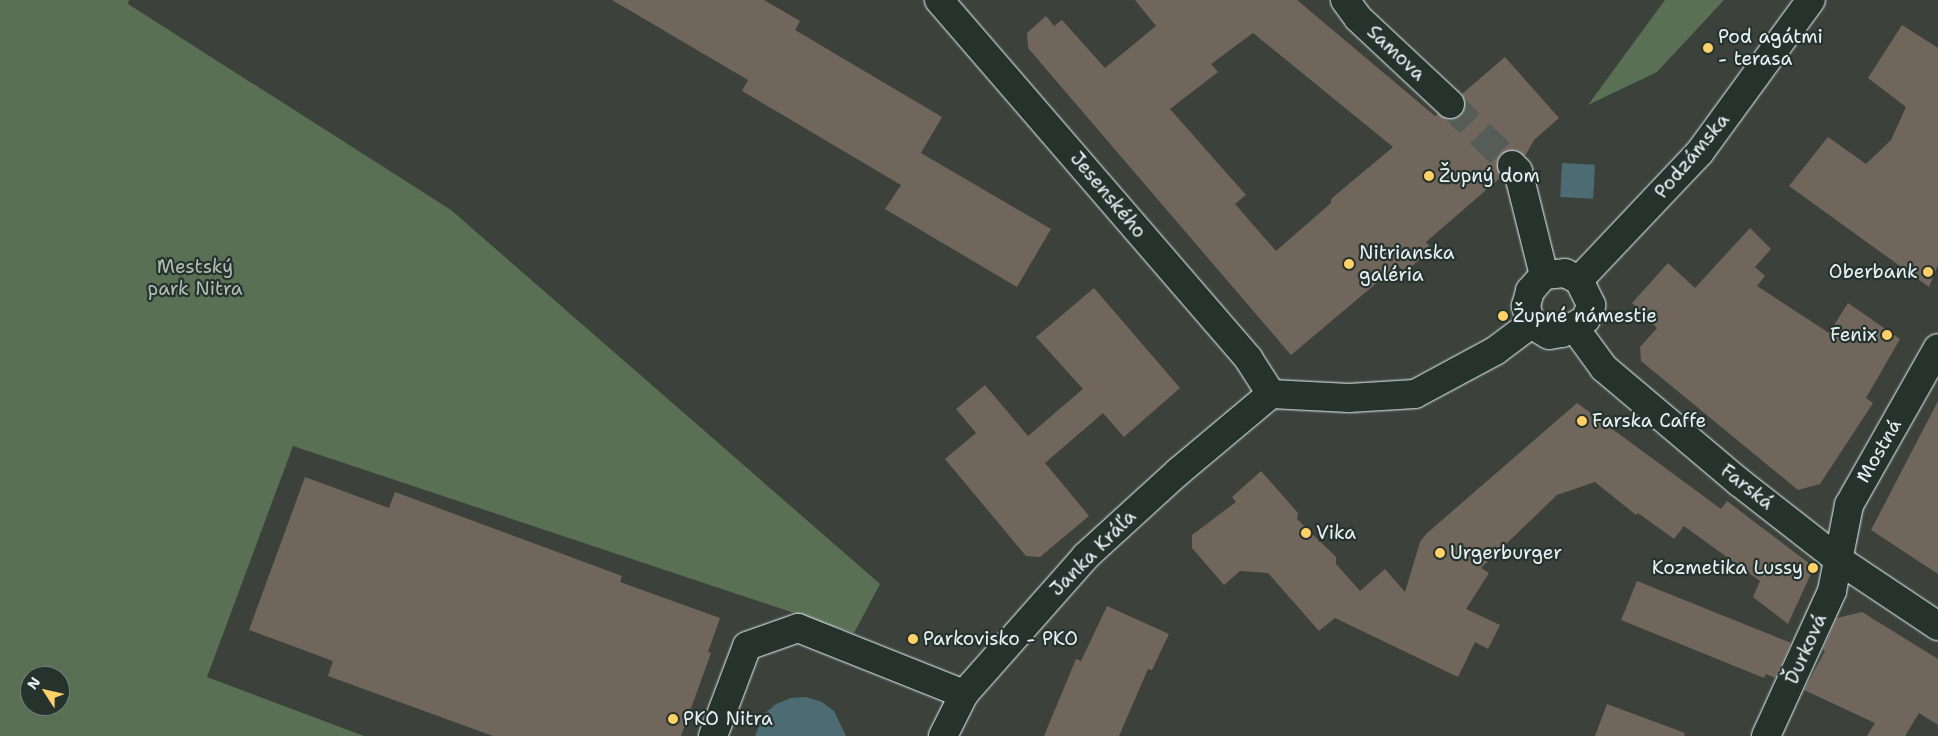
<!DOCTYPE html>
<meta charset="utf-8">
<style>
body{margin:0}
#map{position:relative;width:1938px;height:736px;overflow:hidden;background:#3c423b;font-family:"Shantell Sans",sans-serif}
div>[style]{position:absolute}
.green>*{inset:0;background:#5a7054}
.water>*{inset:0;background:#4c6b73;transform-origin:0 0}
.building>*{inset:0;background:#71665b}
.minor-tunnel>*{height:28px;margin-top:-14px;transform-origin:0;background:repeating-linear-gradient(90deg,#565c57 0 28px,transparent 0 42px)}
.roads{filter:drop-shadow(0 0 1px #e8f1f8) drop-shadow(0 0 1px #e8f1f8)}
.minor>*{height:28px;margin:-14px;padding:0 14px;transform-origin:14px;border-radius:14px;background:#26332d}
.dots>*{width:14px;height:14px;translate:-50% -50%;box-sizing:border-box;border:2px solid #26332d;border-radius:50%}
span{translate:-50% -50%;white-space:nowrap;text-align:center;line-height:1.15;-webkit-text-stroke:4.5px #26332d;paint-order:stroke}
.poi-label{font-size:19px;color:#e8f1f8}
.left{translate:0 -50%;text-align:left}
.right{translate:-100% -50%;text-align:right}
.street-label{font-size:19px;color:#e8f1f8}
.park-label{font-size:19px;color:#afbdb6}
.north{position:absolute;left:20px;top:666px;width:50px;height:50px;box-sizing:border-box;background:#26332d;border:1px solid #747f7e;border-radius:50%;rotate:305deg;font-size:14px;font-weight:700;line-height:20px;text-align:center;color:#e8f1f8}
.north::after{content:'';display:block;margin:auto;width:18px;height:22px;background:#ffd166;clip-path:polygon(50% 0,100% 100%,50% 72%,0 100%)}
</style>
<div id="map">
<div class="green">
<div style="clip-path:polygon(evenodd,0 0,129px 0,128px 4px,451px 210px,880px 584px,854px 633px,293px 446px,207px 677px,364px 736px,0 736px,0 0,30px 676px,60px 676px,60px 706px,30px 706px,30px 676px)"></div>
<div style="clip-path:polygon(1665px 0,1724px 0,1657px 72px,1588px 105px)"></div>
</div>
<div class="water">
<div style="left:1562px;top:163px;width:33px;height:34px;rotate:3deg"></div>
<div style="clip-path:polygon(806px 697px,822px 702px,834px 711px,846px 736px,755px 736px,764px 714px,776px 704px,791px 698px)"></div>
</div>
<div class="building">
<div style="clip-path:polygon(612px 0,764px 0,800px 21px,795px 30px,942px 117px,921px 153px,1051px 229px,1017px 287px,885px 209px,901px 185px,742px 91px,748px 80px)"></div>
<div style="clip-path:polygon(evenodd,1135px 0,1297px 0,1435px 116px,1438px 114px,1447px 119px,1462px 114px,1465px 107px,1462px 94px,1505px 57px,1559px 118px,1534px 140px,1525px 156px,1516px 150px,1501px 154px,1497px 161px,1500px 178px,1426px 242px,1432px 249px,1419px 260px,1404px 273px,1398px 265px,1291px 355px,1028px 48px,1027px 33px,1046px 16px,1054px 26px,1062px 20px,1105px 68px,1156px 26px,1135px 0,1253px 33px,1393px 147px,1331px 199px,1331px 203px,1276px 251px,1235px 204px,1246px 195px,1170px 109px,1218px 72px,1211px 64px,1253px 33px)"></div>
<div style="clip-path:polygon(1902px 25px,1938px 48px,1938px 265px,1929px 287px,1789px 186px,1828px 137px,1866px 164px,1891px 140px,1906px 107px,1868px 78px)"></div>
<div style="clip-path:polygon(1750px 228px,1771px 249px,1755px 267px,1765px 276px,1757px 286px,1829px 333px,1848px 303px,1900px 339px,1866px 398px,1873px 403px,1820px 484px,1798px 490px,1641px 361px,1640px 347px,1657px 328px,1632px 303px,1668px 263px,1695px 288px)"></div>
<div style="clip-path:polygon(1094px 288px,1180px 388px,1124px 437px,1103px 413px,1045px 463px,1089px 516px,1040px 557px,1026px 556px,945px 459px,976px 433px,956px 409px,985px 385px,1028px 436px,1083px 389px,1036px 337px)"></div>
<div style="clip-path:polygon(1938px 401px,1938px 574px,1871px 530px)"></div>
<div style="clip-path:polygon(1577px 403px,1721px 509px,1727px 501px,1814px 567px,1788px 624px,1753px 597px,1760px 581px,1684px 526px,1674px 539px,1638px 513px,1636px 515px,1595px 482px,1557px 495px,1481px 568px,1489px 573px,1466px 609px,1500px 625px,1488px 649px,1475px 642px,1458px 677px,1335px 618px,1319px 631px,1268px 573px,1240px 571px,1224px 585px,1192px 548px,1192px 535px,1236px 502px,1232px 497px,1261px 471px,1298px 513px,1297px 519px,1336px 557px,1336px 564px,1360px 591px,1385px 569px,1405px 592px,1420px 542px,1426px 534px)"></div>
<div style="clip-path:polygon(305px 477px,389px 508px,395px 492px,622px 576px,620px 582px,720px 618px,708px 652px,711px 653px,681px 736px,493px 736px,328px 676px,333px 661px,249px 630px)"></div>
<div style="clip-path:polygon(1637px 581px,1791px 643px,1775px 678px,1766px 674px,1764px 678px,1621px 620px)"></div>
<div style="clip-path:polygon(1107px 606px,1169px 634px,1152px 670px,1148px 669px,1119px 736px,1044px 736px,1076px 659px,1081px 661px)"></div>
<div style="clip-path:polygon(1862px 612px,1938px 659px,1938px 725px,1919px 713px,1905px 736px,1867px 736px,1875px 723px,1804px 690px,1825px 651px,1823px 649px,1837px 618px)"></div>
<div style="clip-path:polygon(1607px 704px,1685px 733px,1684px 736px,1595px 736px)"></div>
</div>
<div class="minor-tunnel">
<div style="left:1450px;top:104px;width:87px;rotate:44.5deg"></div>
</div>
<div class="roads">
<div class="minor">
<div style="left:939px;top:0;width:473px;rotate:49.2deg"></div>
<div style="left:1248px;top:358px;width:43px;rotate:57.4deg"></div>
<div style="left:1345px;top:0;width:22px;rotate:54deg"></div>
<div style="left:1358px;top:18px;width:126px;rotate:43.1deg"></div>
<div style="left:1512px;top:165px;width:8px;rotate:45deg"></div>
<div style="left:1518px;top:171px;width:107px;rotate:76deg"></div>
<div style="left:1565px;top:273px;width:16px;rotate:27deg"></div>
<div style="left:1579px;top:280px;width:28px;rotate:64deg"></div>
<div style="left:1591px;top:305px;width:15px;rotate:110deg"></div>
<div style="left:1586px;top:319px;width:28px;rotate:150deg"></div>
<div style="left:1562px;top:333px;width:13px;rotate:171deg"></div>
<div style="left:1549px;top:335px;width:21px;rotate:-149deg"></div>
<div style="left:1531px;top:324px;width:19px;rotate:-106deg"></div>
<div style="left:1526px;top:306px;width:16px;rotate:-75deg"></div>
<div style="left:1530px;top:291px;width:21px;rotate:-49deg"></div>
<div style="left:1544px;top:275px;width:21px;rotate:-5deg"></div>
<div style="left:1579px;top:280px;width:176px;rotate:-46.6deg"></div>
<div style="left:1700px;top:152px;width:188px;rotate:-53.9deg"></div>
<div style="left:1574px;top:327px;width:51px;rotate:53.8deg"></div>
<div style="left:1604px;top:368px;width:177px;rotate:40.2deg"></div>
<div style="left:1739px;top:482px;width:127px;rotate:38deg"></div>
<div style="left:1839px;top:560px;width:119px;rotate:33.7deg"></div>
<div style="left:1271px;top:394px;width:78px;rotate:2.9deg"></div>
<div style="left:1349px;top:398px;width:66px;rotate:-3.5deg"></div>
<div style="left:1415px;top:394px;width:91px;rotate:-28.3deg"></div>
<div style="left:1495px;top:351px;width:45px;rotate:-36.9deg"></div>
<div style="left:713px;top:736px;width:96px;rotate:-69.3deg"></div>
<div style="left:747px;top:646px;width:54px;rotate:-19.4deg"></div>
<div style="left:798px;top:628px;width:179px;rotate:21.7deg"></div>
<div style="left:943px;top:736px;width:47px;rotate:-63.4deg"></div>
<div style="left:964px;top:694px;width:184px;rotate:-48.5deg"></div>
<div style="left:1086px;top:556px;width:125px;rotate:-42.4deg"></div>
<div style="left:1178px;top:472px;width:121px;rotate:-40deg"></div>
<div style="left:1766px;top:736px;width:159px;rotate:-65.5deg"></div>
<div style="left:1832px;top:591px;width:88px;rotate:-78.8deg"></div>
<div style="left:1849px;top:505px;width:180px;rotate:-60.5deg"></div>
</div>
</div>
<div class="dots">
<div style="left:1708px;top:48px;background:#ffd166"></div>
<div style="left:1429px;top:176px;background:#ffd166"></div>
<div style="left:1349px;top:264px;background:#ffd166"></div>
<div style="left:1928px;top:272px;background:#ffd166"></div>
<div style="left:1503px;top:316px;background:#ffd166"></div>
<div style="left:1887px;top:335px;background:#ffd166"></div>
<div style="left:1582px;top:421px;background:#ffd166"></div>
<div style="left:1306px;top:533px;background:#ffd166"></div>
<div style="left:1440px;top:553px;background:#ffd166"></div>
<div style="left:1813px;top:568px;background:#ffd166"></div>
<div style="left:913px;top:639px;background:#ffd166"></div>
<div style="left:673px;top:719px;background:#ffd166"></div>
</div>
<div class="poi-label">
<span class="left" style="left:1718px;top:48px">Pod agátmi<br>- terasa</span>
<span class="left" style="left:1439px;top:176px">Župný dom</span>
<span class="left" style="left:1359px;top:264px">Nitrianska<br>galéria</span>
<span class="right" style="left:1918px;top:272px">Oberbank</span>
<span class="left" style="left:1513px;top:316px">Župné námestie</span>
<span class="right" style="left:1877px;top:335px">Fenix</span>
<span class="left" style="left:1592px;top:421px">Farska Caffe</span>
<span class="left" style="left:1316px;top:533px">Vika</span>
<span class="left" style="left:1450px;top:553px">Urgerburger</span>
<span class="right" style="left:1803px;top:568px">Kozmetika Lussy</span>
<span class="left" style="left:923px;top:639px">Parkovisko - PKO</span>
<span class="left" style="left:683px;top:719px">PKO Nitra</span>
</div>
<div class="street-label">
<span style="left:1396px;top:53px;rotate:43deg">Samova</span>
<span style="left:1692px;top:156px;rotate:-50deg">Podzámska</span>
<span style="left:1108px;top:195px;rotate:50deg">Jesenského</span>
<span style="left:1879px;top:451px;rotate:-60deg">Mostná</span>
<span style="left:1747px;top:487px;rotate:38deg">Farská</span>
<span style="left:1093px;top:553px;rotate:-45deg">Janka Kráľa</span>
<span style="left:1806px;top:649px;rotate:-66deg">Ďurková</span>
</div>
<div class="park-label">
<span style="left:195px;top:278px">Mestský<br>park Nitra</span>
</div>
<div class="north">N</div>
</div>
